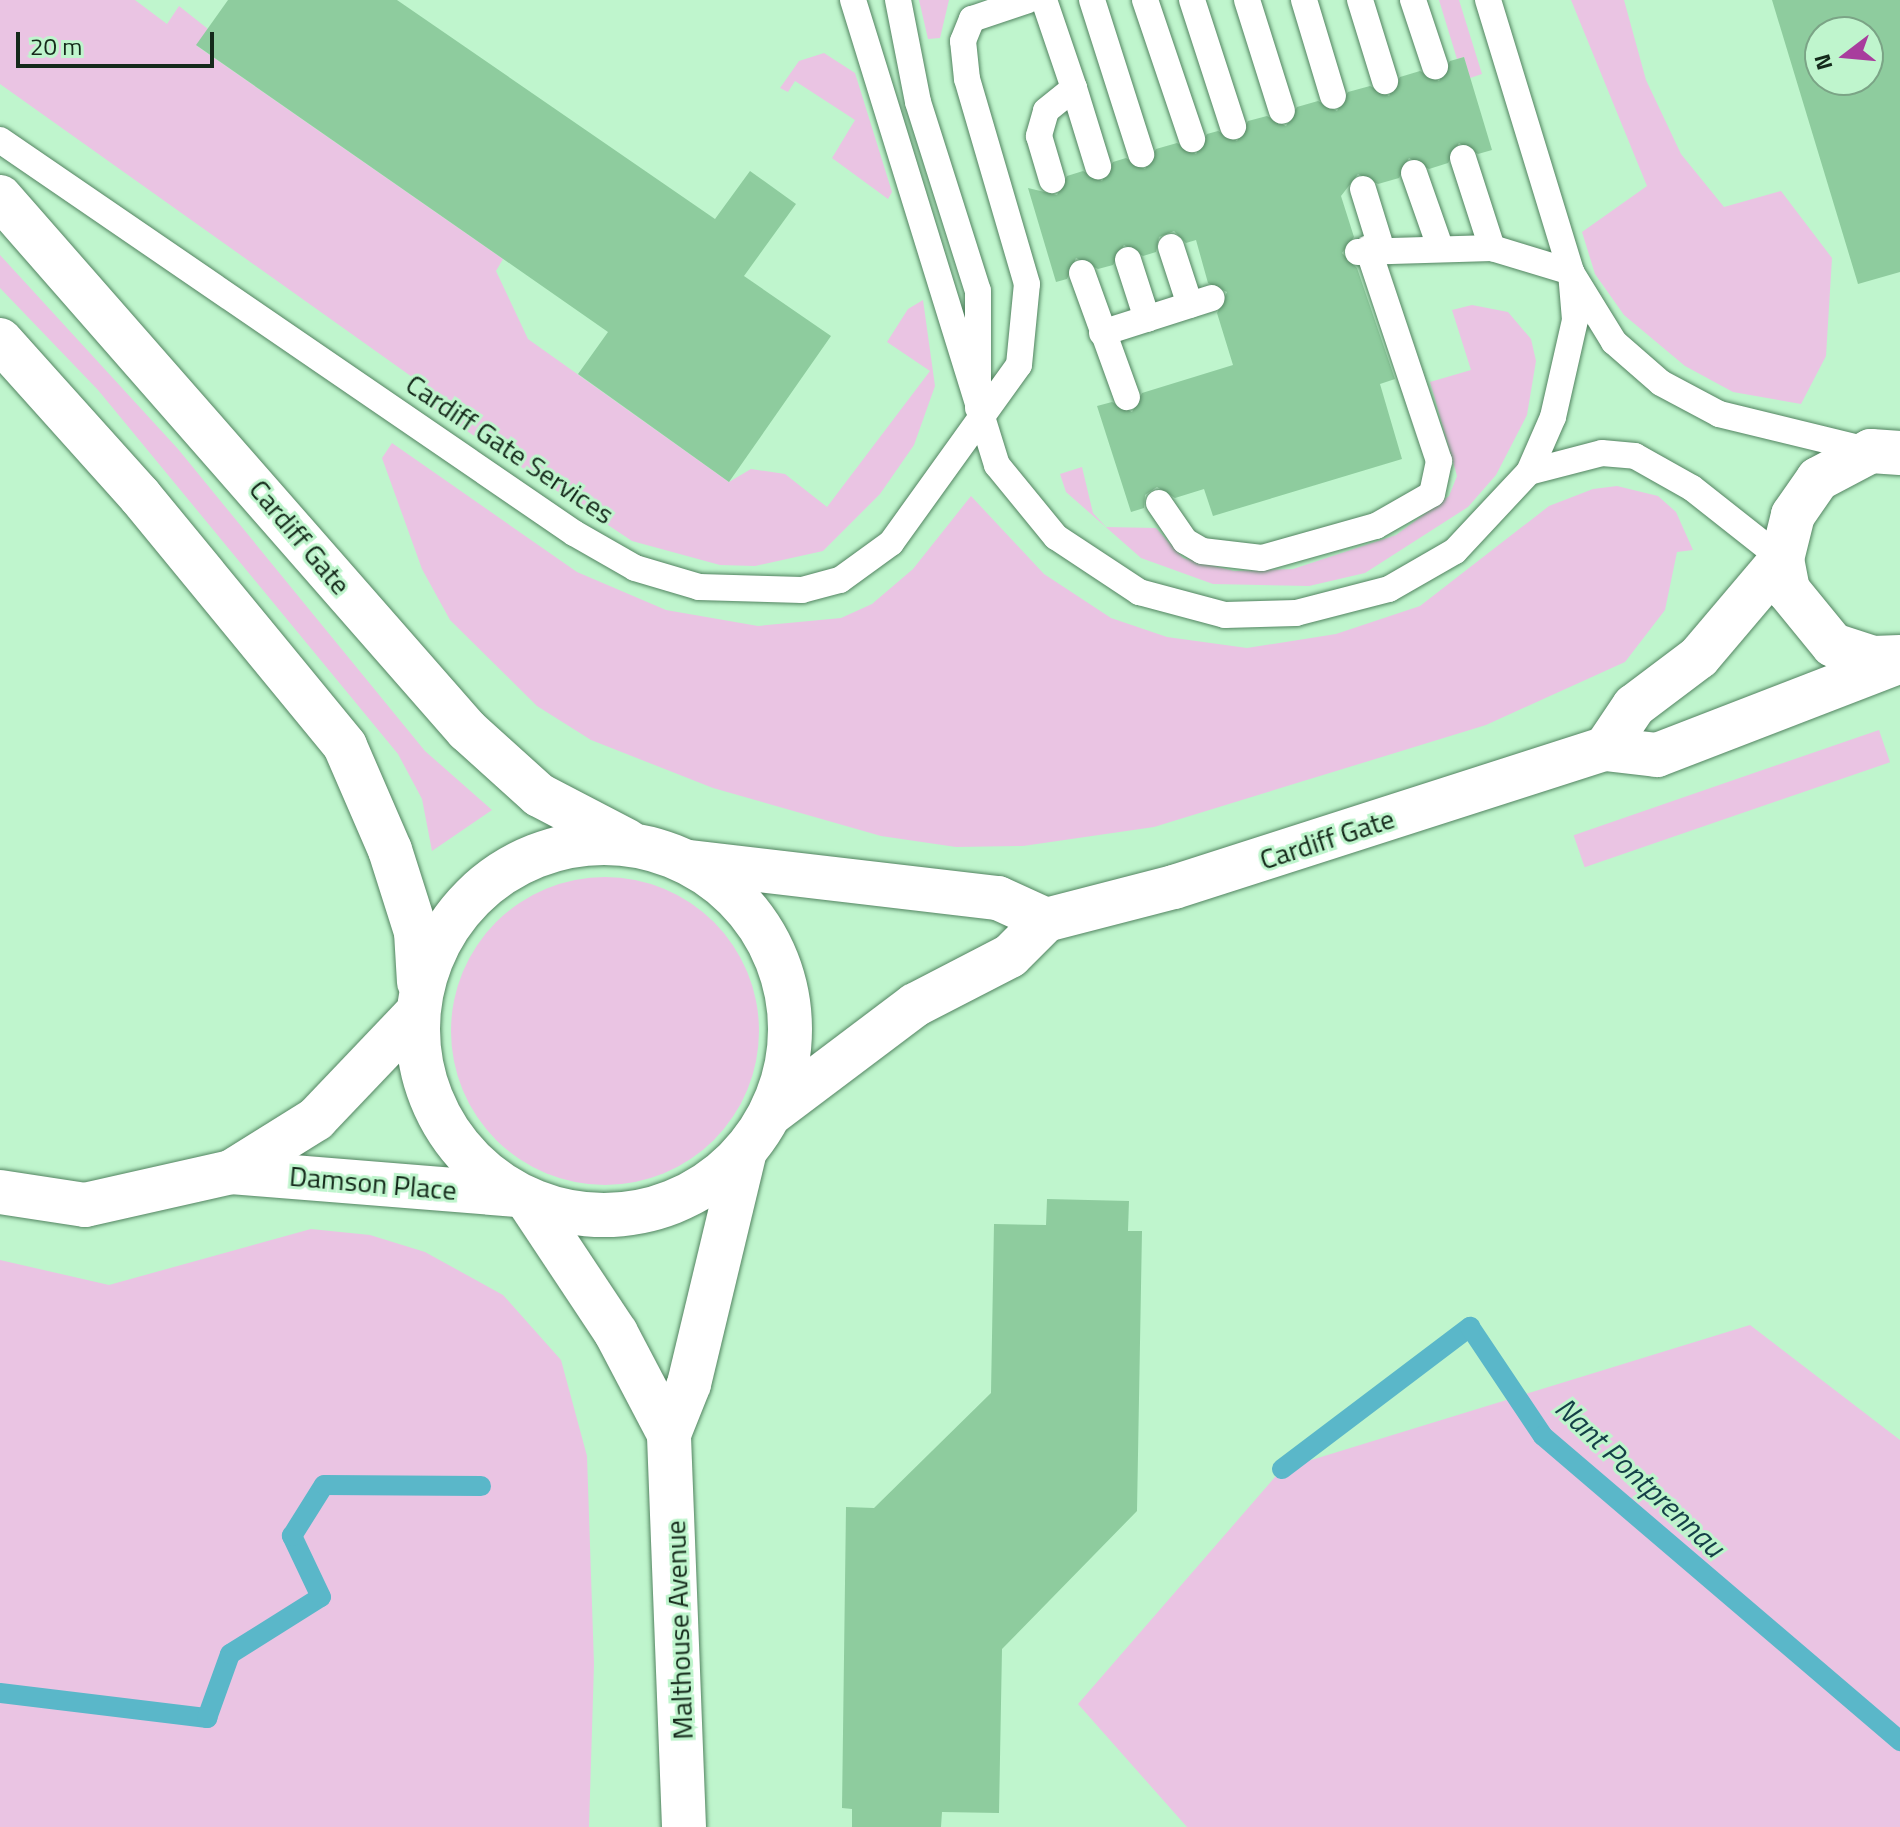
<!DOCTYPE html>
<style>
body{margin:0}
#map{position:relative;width:1900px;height:1827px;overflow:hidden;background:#bff5cd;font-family:"Titillium Web",sans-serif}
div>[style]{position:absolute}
.green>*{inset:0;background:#eac4e3;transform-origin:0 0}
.round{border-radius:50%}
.stream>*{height:20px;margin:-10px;padding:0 10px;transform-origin:10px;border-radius:10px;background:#5ab7c9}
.building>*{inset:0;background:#8ecc9e}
.roads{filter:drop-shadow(0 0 2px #538461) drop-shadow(0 0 2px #538461)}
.service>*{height:26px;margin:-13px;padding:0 13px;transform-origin:13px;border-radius:13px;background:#fff}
.minor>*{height:44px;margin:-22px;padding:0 22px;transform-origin:22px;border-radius:22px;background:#fff}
.minor>.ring{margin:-22px;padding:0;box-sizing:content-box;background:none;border:44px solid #fff;border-radius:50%}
span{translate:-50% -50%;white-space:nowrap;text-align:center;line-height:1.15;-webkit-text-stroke:6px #bff5cd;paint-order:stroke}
.street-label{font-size:28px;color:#152a1b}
.water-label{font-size:30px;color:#143f47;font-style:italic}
.north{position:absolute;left:1804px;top:16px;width:80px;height:80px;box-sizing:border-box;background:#bff5cd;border:2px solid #7ba486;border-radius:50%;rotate:254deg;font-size:22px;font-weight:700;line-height:32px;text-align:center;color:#152a1b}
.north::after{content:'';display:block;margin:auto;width:28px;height:36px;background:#a83d9d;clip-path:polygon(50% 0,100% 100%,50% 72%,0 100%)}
.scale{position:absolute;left:16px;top:32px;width:198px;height:36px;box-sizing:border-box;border:4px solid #152a1b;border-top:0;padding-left:10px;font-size:24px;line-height:28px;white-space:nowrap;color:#152a1b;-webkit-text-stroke:6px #bff5cd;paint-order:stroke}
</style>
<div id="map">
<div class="green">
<div style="clip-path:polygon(0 0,135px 0,167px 24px,179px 6px,208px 29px,197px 46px,503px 259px,496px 271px,528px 339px,729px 482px,751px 469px,785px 474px,827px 507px,930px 371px,887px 342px,908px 309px,923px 300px,935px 386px,914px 445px,880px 494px,823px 551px,755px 566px,720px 565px,632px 541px,422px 401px,429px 389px,0 84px)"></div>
<div style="clip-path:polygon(919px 0,949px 0,940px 38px,928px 39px)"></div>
<div style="clip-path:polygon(1439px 0,1459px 0,1482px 74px,1470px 78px,1464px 57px,1457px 59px)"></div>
<div style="clip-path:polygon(1571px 0,1624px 0,1646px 80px,1681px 154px,1724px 207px,1781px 191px,1832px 258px,1826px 356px,1801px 404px,1733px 392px,1685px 366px,1624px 315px,1595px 274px,1582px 232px,1647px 186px)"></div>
<div style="clip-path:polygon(824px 53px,855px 73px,892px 192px,888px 199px,832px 158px,855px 120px,795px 81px,788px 92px,780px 88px,799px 61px)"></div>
<div style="clip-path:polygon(0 255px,178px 449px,425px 751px,492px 810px,432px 851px,422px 799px,398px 754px,98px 390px,0 288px)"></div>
<div style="clip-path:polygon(1472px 305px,1508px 312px,1531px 339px,1536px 361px,1527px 415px,1496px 475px,1468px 507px,1365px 573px,1309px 586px,1213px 584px,1141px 558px,1066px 492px,1060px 474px,1082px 467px,1093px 513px,1106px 527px,1156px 528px,1183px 558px,1234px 571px,1293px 569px,1396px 535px,1449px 496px,1457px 476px,1430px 382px,1471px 370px,1452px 310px)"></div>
<div style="clip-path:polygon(392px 443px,577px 572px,666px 610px,758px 626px,841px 618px,872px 604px,913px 569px,971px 496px,1044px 574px,1111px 618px,1167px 637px,1247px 648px,1336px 634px,1420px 606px,1549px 506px,1593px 489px,1617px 486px,1658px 496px,1676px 512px,1693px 550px,1677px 552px,1665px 610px,1625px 662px,1486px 725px,1154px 827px,1023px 846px,956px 847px,881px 836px,713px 788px,591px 740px,537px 706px,450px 620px,422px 569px,382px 458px)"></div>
<div style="left:1879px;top:730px;width:34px;height:323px;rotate:71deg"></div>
<div class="round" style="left:451px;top:877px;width:308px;height:308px"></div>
<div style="clip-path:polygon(311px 1229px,370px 1235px,425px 1252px,503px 1295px,561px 1360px,587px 1456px,594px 1664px,589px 1827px,0 1827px,0 1260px,109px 1285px)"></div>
<div style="clip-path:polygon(1750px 1325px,1900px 1440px,1900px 1827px,1187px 1827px,1078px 1704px,1282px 1469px)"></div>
</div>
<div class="stream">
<div style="left:1282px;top:1469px;width:236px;rotate:-37.1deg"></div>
<div style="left:1470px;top:1327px;width:131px;rotate:56.2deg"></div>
<div style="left:1543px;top:1436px;width:470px;rotate:40.5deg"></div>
<div style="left:0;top:1693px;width:209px;rotate:6.9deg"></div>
<div style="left:207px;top:1718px;width:68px;rotate:-70.2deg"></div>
<div style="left:230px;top:1654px;width:107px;rotate:-32.1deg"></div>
<div style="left:321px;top:1597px;width:68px;rotate:-115.4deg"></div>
<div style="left:292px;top:1536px;width:60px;rotate:-57.9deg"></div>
<div style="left:324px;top:1485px;width:157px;rotate:0.4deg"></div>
</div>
<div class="building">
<div style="clip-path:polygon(228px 0,397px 0,715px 219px,750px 171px,796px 204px,744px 276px,831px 336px,729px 482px,578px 374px,608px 332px,196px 45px)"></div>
<div style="clip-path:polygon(evenodd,1772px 0,1900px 0,1900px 272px,1858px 284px,1772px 0,1820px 32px,1868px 32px,1868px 80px,1820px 80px,1820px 32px)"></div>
<div style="clip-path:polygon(1464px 57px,1492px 150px,1478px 154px,1459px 143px,1448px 163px,1429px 169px,1409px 158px,1399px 178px,1378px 184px,1358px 174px,1341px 196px,1354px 237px,1342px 253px,1357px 268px,1395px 379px,1380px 384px,1402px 459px,1213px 516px,1204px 489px,1175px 498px,1157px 487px,1145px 495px,1144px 508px,1131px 512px,1097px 406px,1112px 402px,1132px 412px,1142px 393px,1233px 365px,1217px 313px,1227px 292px,1208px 283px,1196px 240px,1186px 243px,1174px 231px,1159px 237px,1156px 252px,1143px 256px,1124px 245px,1113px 265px,1098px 269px,1076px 258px,1067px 279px,1056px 282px,1028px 188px,1057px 195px,1067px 176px,1083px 171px,1102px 181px,1113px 162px,1126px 158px,1145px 169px,1156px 149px,1177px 143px,1196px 154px,1207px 134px,1218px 131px,1237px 141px,1248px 121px,1267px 116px,1286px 126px,1297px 107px,1318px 101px,1337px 111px,1348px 92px,1370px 86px,1389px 96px,1400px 77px,1420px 71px,1439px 81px,1450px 61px)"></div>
<div style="clip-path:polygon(1047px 1199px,1129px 1201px,1128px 1231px,1142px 1231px,1137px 1511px,1002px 1649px,999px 1813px,942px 1812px,941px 1827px,852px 1827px,852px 1809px,842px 1808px,846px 1507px,874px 1508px,991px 1393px,994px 1224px,1046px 1225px)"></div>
</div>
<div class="roads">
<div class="service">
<div style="left:853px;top:0;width:487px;rotate:72.8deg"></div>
<div style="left:997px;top:465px;width:93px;rotate:50.7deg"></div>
<div style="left:1056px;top:537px;width:100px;rotate:33.5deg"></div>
<div style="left:1139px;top:592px;width:89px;rotate:15deg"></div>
<div style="left:1225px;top:615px;width:71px;rotate:-1.6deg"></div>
<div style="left:1296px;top:613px;width:96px;rotate:-14.5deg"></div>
<div style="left:1389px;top:589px;width:76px;rotate:-29.9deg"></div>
<div style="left:1455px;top:551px;width:108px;rotate:-46.9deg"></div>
<div style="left:1529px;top:472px;width:60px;rotate:-66.4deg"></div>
<div style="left:1553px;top:417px;width:99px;rotate:-77.2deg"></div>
<div style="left:1575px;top:320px;width:48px;rotate:-94.8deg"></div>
<div style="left:898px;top:0;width:104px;rotate:78.9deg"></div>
<div style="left:918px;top:102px;width:198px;rotate:72.4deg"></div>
<div style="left:978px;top:291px;width:117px;rotate:90deg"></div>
<div style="left:1044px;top:0;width:93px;rotate:71.2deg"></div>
<div style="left:1074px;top:88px;width:36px;rotate:141deg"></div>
<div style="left:1046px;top:111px;width:26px;rotate:106deg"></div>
<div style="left:1039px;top:136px;width:46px;rotate:73.5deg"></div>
<div style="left:1092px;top:0;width:162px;rotate:72.3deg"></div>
<div style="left:1145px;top:0;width:147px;rotate:71.3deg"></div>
<div style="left:1192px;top:0;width:133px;rotate:72deg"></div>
<div style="left:1247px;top:0;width:116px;rotate:72.5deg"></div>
<div style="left:1304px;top:0;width:100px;rotate:73.2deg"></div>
<div style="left:1360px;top:0;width:85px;rotate:72.8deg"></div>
<div style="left:1413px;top:0;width:70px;rotate:71.6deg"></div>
<div style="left:1488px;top:0;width:284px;rotate:73deg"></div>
<div style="left:1571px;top:272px;width:82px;rotate:58.4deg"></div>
<div style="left:1614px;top:342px;width:62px;rotate:41.1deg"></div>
<div style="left:1661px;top:383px;width:66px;rotate:28.1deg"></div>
<div style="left:1719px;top:414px;width:156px;rotate:13.7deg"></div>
<div style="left:1074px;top:88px;width:82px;rotate:72.9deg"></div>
<div style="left:0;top:140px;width:696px;rotate:34.4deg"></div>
<div style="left:574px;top:533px;width:70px;rotate:29.8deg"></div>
<div style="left:635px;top:568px;width:67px;rotate:16.5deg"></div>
<div style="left:699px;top:587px;width:103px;rotate:1.7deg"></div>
<div style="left:802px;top:590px;width:39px;rotate:-15deg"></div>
<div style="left:840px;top:580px;width:63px;rotate:-36deg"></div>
<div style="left:891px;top:543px;width:219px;rotate:-54.3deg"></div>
<div style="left:1019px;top:365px;width:81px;rotate:-84.4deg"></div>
<div style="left:1027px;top:284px;width:214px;rotate:-106.3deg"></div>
<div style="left:967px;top:79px;width:38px;rotate:-96deg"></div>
<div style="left:963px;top:41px;width:24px;rotate:-68deg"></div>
<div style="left:972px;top:19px;width:59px;rotate:-18.7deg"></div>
<div style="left:1463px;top:158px;width:95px;rotate:72.1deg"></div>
<div style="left:1414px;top:173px;width:75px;rotate:70.6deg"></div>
<div style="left:1363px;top:189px;width:61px;rotate:72.8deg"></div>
<div style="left:1171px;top:247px;width:61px;rotate:71.9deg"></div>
<div style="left:1358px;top:252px;width:134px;rotate:-1.7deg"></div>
<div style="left:1492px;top:248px;width:83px;rotate:16.9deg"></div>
<div style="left:1128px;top:260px;width:62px;rotate:72.1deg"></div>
<div style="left:1082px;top:273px;width:132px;rotate:70.1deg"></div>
<div style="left:1102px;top:333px;width:115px;rotate:-17.7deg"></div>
<div style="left:1529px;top:472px;width:75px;rotate:-14.6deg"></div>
<div style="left:1602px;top:453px;width:33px;rotate:5deg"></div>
<div style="left:1635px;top:456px;width:65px;rotate:29.3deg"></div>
<div style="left:1692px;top:488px;width:115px;rotate:38.3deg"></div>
<div style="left:1159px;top:503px;width:46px;rotate:55.6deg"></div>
<div style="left:1185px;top:541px;width:20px;rotate:30deg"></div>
<div style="left:1202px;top:551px;width:60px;rotate:6.7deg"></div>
<div style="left:1262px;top:558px;width:118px;rotate:-15.7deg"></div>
<div style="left:1376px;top:526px;width:64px;rotate:-29.7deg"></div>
<div style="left:1432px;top:494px;width:34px;rotate:-78deg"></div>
<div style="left:1439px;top:461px;width:224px;rotate:-108.5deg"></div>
</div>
<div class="minor">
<div style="left:0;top:197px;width:709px;rotate:48.78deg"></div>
<div style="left:467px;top:730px;width:97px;rotate:42.1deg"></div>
<div style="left:539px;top:795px;width:99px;rotate:27.6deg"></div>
<div style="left:0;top:340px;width:210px;rotate:48.1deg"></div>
<div style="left:140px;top:496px;width:323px;rotate:50.6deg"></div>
<div style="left:345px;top:746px;width:113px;rotate:66.6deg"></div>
<div style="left:390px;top:850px;width:86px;rotate:72.4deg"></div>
<div style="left:416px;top:932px;width:50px;rotate:86.6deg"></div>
<div style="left:1900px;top:453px;width:29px;rotate:-176deg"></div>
<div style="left:1871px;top:451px;width:60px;rotate:152.2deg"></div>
<div style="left:1818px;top:479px;width:44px;rotate:124.8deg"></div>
<div style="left:1793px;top:515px;width:45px;rotate:104deg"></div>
<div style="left:1782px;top:559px;width:32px;rotate:79deg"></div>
<div style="left:1788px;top:590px;width:71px;rotate:50.7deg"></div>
<div style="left:1833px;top:645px;width:42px;rotate:18deg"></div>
<div style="left:1873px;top:658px;width:27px;rotate:-2deg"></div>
<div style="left:1605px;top:749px;width:52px;rotate:-56deg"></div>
<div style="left:1634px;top:706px;width:81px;rotate:-37deg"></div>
<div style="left:1699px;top:657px;width:128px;rotate:-49.7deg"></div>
<div class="ring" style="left:418px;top:843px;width:328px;height:328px"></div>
<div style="left:690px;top:862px;width:310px;rotate:6.7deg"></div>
<div style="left:998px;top:898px;width:53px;rotate:24.6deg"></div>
<div style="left:773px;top:1112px;width:178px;rotate:-37deg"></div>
<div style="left:915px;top:1005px;width:107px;rotate:-27.3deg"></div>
<div style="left:1010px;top:956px;width:51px;rotate:-45deg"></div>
<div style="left:1046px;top:920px;width:132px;rotate:-14.5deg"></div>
<div style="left:1174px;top:887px;width:453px;rotate:-17.8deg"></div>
<div style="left:1605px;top:749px;width:52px;rotate:6.6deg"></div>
<div style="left:1657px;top:755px;width:261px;rotate:-21.1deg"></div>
<div style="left:231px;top:1172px;width:100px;rotate:-31.9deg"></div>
<div style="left:316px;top:1119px;width:146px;rotate:-46.4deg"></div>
<div style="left:0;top:1192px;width:86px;rotate:8.7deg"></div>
<div style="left:85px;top:1205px;width:150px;rotate:-12.7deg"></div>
<div style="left:231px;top:1172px;width:284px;rotate:4.6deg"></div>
<div style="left:529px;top:1202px;width:157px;rotate:56.4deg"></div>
<div style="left:616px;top:1333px;width:114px;rotate:62.3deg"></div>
<div style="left:684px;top:1827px;width:393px;rotate:-92.2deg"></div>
<div style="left:669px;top:1434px;width:54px;rotate:-68.2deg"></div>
<div style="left:689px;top:1384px;width:236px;rotate:-76.5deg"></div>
</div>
</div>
<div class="street-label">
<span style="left:510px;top:449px;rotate:34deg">Cardiff Gate Services</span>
<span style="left:300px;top:537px;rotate:50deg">Cardiff Gate</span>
<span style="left:1327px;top:839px;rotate:-18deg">Cardiff Gate</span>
<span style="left:373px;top:1183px;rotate:5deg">Damson Place</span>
<span style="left:679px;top:1630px;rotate:-92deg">Malthouse Avenue</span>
</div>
<div class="water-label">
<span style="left:1640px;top:1477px;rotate:43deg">Nant Pontprennau</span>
</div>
<div class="north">N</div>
<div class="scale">20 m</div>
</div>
